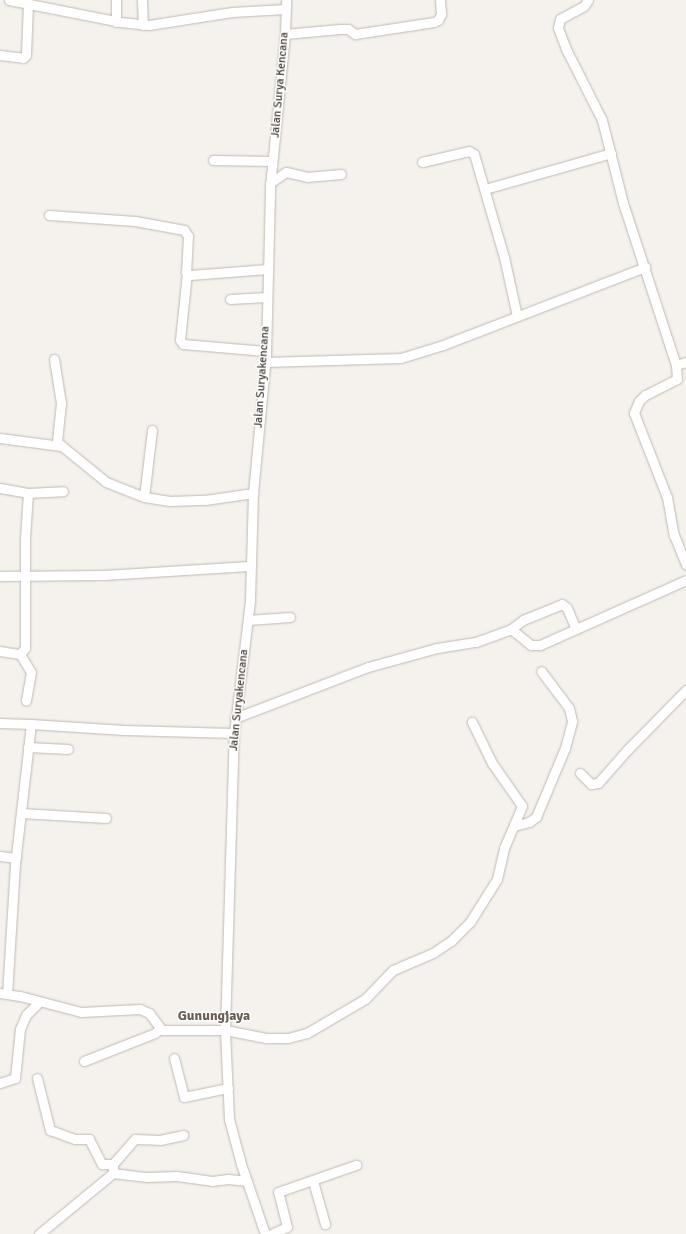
<!DOCTYPE html>
<style>
body{margin:0}
#map{position:relative;width:686px;height:1234px;overflow:hidden;background:#f5f2ed;font-family:Signika,sans-serif}
div>[style]{position:absolute}
.roads{filter:drop-shadow(0 0 1px #c0b9b0) drop-shadow(0 0 1px #c0b9b0)}
.minor>*{height:9px;margin:-4.5px;padding:0 4.5px;transform-origin:4.5px;border-radius:4.5px;background:#fff}
span{translate:-50% -50%;white-space:nowrap;text-align:center;line-height:1.15;-webkit-text-stroke:3px #fff;paint-order:stroke}
.street-label{font-size:12px;color:#49423a}
.quarter-label{font-size:14px;color:#6b5f52;font-weight:700}
</style>
<div id="map">
<div class="roads">
<div class="minor">
<div style="left:9px;top:0;width:113px;rotate:11.2deg"></div>
<div style="left:120px;top:22px;width:29px;rotate:6deg"></div>
<div style="left:149px;top:25px;width:84px;rotate:-8.9deg"></div>
<div style="left:232px;top:12px;width:53px;rotate:-3.2deg"></div>
<div style="left:116px;top:0;width:22px;rotate:90deg"></div>
<div style="left:142px;top:0;width:25px;rotate:88deg"></div>
<div style="left:588px;top:0;width:7px;rotate:124deg"></div>
<div style="left:584px;top:6px;width:27px;rotate:152deg"></div>
<div style="left:560px;top:19px;width:9px;rotate:103deg"></div>
<div style="left:558px;top:28px;width:25px;rotate:69deg"></div>
<div style="left:567px;top:51px;width:77px;rotate:63.1deg"></div>
<div style="left:602px;top:120px;width:86px;rotate:75.8deg"></div>
<div style="left:623px;top:203px;width:170px;rotate:71.9deg"></div>
<div style="left:676px;top:365px;width:14px;rotate:86deg"></div>
<div style="left:677px;top:379px;width:36px;rotate:153deg"></div>
<div style="left:645px;top:395px;width:8px;rotate:135deg"></div>
<div style="left:639px;top:401px;width:13px;rotate:113deg"></div>
<div style="left:634px;top:413px;width:90px;rotate:68.6deg"></div>
<div style="left:667px;top:497px;width:39px;rotate:80deg"></div>
<div style="left:674px;top:535px;width:32px;rotate:68deg"></div>
<div style="left:285px;top:34px;width:55px;rotate:-5.2deg"></div>
<div style="left:340px;top:29px;width:8px"></div>
<div style="left:348px;top:29px;width:9px;rotate:36deg"></div>
<div style="left:355px;top:34px;width:80px;rotate:-8.6deg"></div>
<div style="left:434px;top:22px;width:4px;rotate:-27deg"></div>
<div style="left:438px;top:20px;width:7px;rotate:-63deg"></div>
<div style="left:441px;top:14px;width:14px;rotate:-94deg"></div>
<div style="left:0;top:55px;width:23px;rotate:7deg"></div>
<div style="left:23px;top:58px;width:4px;rotate:-45deg"></div>
<div style="left:26px;top:55px;width:51px;rotate:-87.8deg"></div>
<div style="left:213px;top:160px;width:59px;rotate:1deg"></div>
<div style="left:422px;top:162px;width:48px;rotate:-13.2deg"></div>
<div style="left:469px;top:151px;width:6px;rotate:31deg"></div>
<div style="left:474px;top:154px;width:107px;rotate:73.8deg"></div>
<div style="left:504px;top:257px;width:60px;rotate:77.6deg"></div>
<div style="left:270px;top:183px;width:19px;rotate:-35deg"></div>
<div style="left:286px;top:172px;width:22px;rotate:13deg"></div>
<div style="left:307px;top:177px;width:34px;rotate:-5deg"></div>
<div style="left:485px;top:189px;width:131px;rotate:-15.9deg"></div>
<div style="left:49px;top:215px;width:86px;rotate:4deg"></div>
<div style="left:135px;top:221px;width:50px;rotate:10.4deg"></div>
<div style="left:184px;top:230px;width:7px;rotate:56deg"></div>
<div style="left:188px;top:236px;width:36px;rotate:93deg"></div>
<div style="left:186px;top:272px;width:5px;rotate:37deg"></div>
<div style="left:190px;top:275px;width:78px;rotate:-4.4deg"></div>
<div style="left:187px;top:273px;width:67px;rotate:96deg"></div>
<div style="left:180px;top:340px;width:5px;rotate:53deg"></div>
<div style="left:183px;top:344px;width:83px;rotate:4.8deg"></div>
<div style="left:230px;top:299px;width:37px;rotate:-3deg"></div>
<div style="left:54px;top:359px;width:45px;rotate:81deg"></div>
<div style="left:61px;top:403px;width:39px;rotate:96deg"></div>
<div style="left:57px;top:442px;width:63px;rotate:39.2deg"></div>
<div style="left:106px;top:482px;width:41px;rotate:21.5deg"></div>
<div style="left:265px;top:362px;width:136px;rotate:-1.7deg"></div>
<div style="left:401px;top:358px;width:44px;rotate:-17.2deg"></div>
<div style="left:443px;top:345px;width:217px;rotate:-21.1deg"></div>
<div style="left:676px;top:365px;width:10px;rotate:-17deg"></div>
<div style="left:152px;top:430px;width:67px;rotate:96.8deg"></div>
<div style="left:144px;top:497px;width:26px;rotate:9deg"></div>
<div style="left:170px;top:501px;width:35px;rotate:-2deg"></div>
<div style="left:205px;top:500px;width:49px;rotate:-8.3deg"></div>
<div style="left:0;top:438px;width:61px;rotate:7.6deg"></div>
<div style="left:0;top:488px;width:28px;rotate:10deg"></div>
<div style="left:28px;top:493px;width:35px;rotate:-3deg"></div>
<div style="left:0;top:576px;width:104px;rotate:-0.6deg"></div>
<div style="left:104px;top:575px;width:145px;rotate:-3.6deg"></div>
<div style="left:248px;top:620px;width:42px;rotate:-4.1deg"></div>
<div style="left:511px;top:629px;width:15px;rotate:-37deg"></div>
<div style="left:523px;top:620px;width:42px;rotate:-22.3deg"></div>
<div style="left:562px;top:604px;width:6px;rotate:39deg"></div>
<div style="left:567px;top:608px;width:23px;rotate:67deg"></div>
<div style="left:0;top:651px;width:20px;rotate:9deg"></div>
<div style="left:20px;top:654px;width:8px;rotate:-50deg"></div>
<div style="left:25px;top:648px;width:110px;rotate:-90deg"></div>
<div style="left:25px;top:538px;width:45px;rotate:-86.2deg"></div>
<div style="left:20px;top:654px;width:21px;rotate:59deg"></div>
<div style="left:31px;top:672px;width:29px;rotate:100deg"></div>
<div style="left:235px;top:718px;width:142px;rotate:-21deg"></div>
<div style="left:368px;top:667px;width:72px;rotate:-15.4deg"></div>
<div style="left:437px;top:648px;width:39px;rotate:-9deg"></div>
<div style="left:476px;top:642px;width:37px;rotate:-20deg"></div>
<div style="left:511px;top:629px;width:26px;rotate:39deg"></div>
<div style="left:531px;top:645px;width:9px"></div>
<div style="left:540px;top:645px;width:160px;rotate:-24deg"></div>
<div style="left:0;top:723px;width:31px;rotate:2deg"></div>
<div style="left:31px;top:724px;width:141px;rotate:96.5deg"></div>
<div style="left:15px;top:864px;width:129px;rotate:93.5deg"></div>
<div style="left:31px;top:724px;width:93px;rotate:3.7deg"></div>
<div style="left:124px;top:730px;width:110px;rotate:1.6deg"></div>
<div style="left:28px;top:747px;width:40px;rotate:2.9deg"></div>
<div style="left:580px;top:773px;width:16px;rotate:45deg"></div>
<div style="left:591px;top:784px;width:7px;rotate:-8deg"></div>
<div style="left:598px;top:783px;width:45px;rotate:-48.6deg"></div>
<div style="left:628px;top:749px;width:83px;rotate:-45.5deg"></div>
<div style="left:21px;top:813px;width:85px;rotate:3.4deg"></div>
<div style="left:514px;top:826px;width:16px;rotate:-15deg"></div>
<div style="left:529px;top:822px;width:9px;rotate:-36deg"></div>
<div style="left:536px;top:817px;width:75px;rotate:-67.2deg"></div>
<div style="left:565px;top:748px;width:28px;rotate:-75deg"></div>
<div style="left:572px;top:721px;width:13px;rotate:-103deg"></div>
<div style="left:569px;top:708px;width:46px;rotate:-127.1deg"></div>
<div style="left:0;top:856px;width:16px;rotate:7deg"></div>
<div style="left:0;top:993px;width:20px;rotate:9deg"></div>
<div style="left:20px;top:996px;width:63px;rotate:14.7deg"></div>
<div style="left:81px;top:1012px;width:59px;rotate:-2.9deg"></div>
<div style="left:140px;top:1009px;width:10px;rotate:24deg"></div>
<div style="left:149px;top:1013px;width:21px;rotate:53deg"></div>
<div style="left:162px;top:1030px;width:63px"></div>
<div style="left:225px;top:1030px;width:42px;rotate:11deg"></div>
<div style="left:266px;top:1038px;width:22px"></div>
<div style="left:288px;top:1038px;width:20px;rotate:-15deg"></div>
<div style="left:307px;top:1033px;width:67px;rotate:-30.4deg"></div>
<div style="left:365px;top:999px;width:40px;rotate:-46deg"></div>
<div style="left:393px;top:970px;width:43px;rotate:-23deg"></div>
<div style="left:433px;top:953px;width:22px;rotate:-34deg"></div>
<div style="left:451px;top:941px;width:27px;rotate:-45deg"></div>
<div style="left:470px;top:922px;width:51px;rotate:-57.9deg"></div>
<div style="left:497px;top:879px;width:32px;rotate:-77deg"></div>
<div style="left:504px;top:848px;width:46px;rotate:-66.8deg"></div>
<div style="left:522px;top:806px;width:52px;rotate:-124.9deg"></div>
<div style="left:492px;top:763px;width:46px;rotate:-116deg"></div>
<div style="left:174px;top:1058px;width:40px;rotate:75.6deg"></div>
<div style="left:184px;top:1097px;width:45px;rotate:-11.6deg"></div>
<div style="left:84px;top:1061px;width:76px;rotate:-21.5deg"></div>
<div style="left:155px;top:1033px;width:6px;rotate:-45deg"></div>
<div style="left:37px;top:1078px;width:54px;rotate:76deg"></div>
<div style="left:50px;top:1130px;width:27px;rotate:20deg"></div>
<div style="left:75px;top:1139px;width:14px"></div>
<div style="left:89px;top:1139px;width:28px;rotate:63deg"></div>
<div style="left:102px;top:1164px;width:11px"></div>
<div style="left:113px;top:1164px;width:9px;rotate:90deg"></div>
<div style="left:0;top:1083px;width:16px;rotate:-18deg"></div>
<div style="left:15px;top:1078px;width:49px;rotate:-84.2deg"></div>
<div style="left:20px;top:1029px;width:15px;rotate:-67deg"></div>
<div style="left:26px;top:1015px;width:18px;rotate:-45deg"></div>
<div style="left:113px;top:1164px;width:33px;rotate:-49deg"></div>
<div style="left:135px;top:1139px;width:25px;rotate:2deg"></div>
<div style="left:160px;top:1140px;width:24px;rotate:-12deg"></div>
<div style="left:313px;top:1181px;width:45px;rotate:74.4deg"></div>
<div style="left:39px;top:1234px;width:96px;rotate:-39.5deg"></div>
<div style="left:113px;top:1173px;width:34px;rotate:7deg"></div>
<div style="left:147px;top:1177px;width:30px;rotate:-2deg"></div>
<div style="left:177px;top:1176px;width:35px;rotate:8deg"></div>
<div style="left:212px;top:1181px;width:16px;rotate:-7deg"></div>
<div style="left:228px;top:1179px;width:19px;rotate:6deg"></div>
<div style="left:265px;top:1234px;width:74px;rotate:-108.9deg"></div>
<div style="left:241px;top:1164px;width:47px;rotate:-104.9deg"></div>
<div style="left:229px;top:1119px;width:89px;rotate:-92.6deg"></div>
<div style="left:225px;top:1030px;width:297px;rotate:-88.3deg"></div>
<div style="left:234px;top:733px;width:134px;rotate:-83.1deg"></div>
<div style="left:250px;top:600px;width:107px;rotate:-88.4deg"></div>
<div style="left:253px;top:493px;width:139px;rotate:-84.6deg"></div>
<div style="left:266px;top:355px;width:168px;rotate:-88.6deg"></div>
<div style="left:270px;top:187px;width:154px;rotate:-84.4deg"></div>
<div style="left:285px;top:34px;width:34px;rotate:-88deg"></div>
<div style="left:271px;top:1234px;width:17px;rotate:-24deg"></div>
<div style="left:287px;top:1227px;width:36px;rotate:-104deg"></div>
<div style="left:278px;top:1192px;width:83px;rotate:-19.1deg"></div>
</div>
</div>
<div class="street-label">
<span style="left:280px;top:85px;rotate:-85deg">Jalan Surya Kencana</span>
<span style="left:262px;top:377px;rotate:-86deg">Jalan Suryakencana</span>
<span style="left:239px;top:700px;rotate:-84deg">Jalan Suryakencana</span>
</div>
<div class="quarter-label">
<span style="left:214px;top:1016px">Gunungjaya</span>
</div>
</div>
